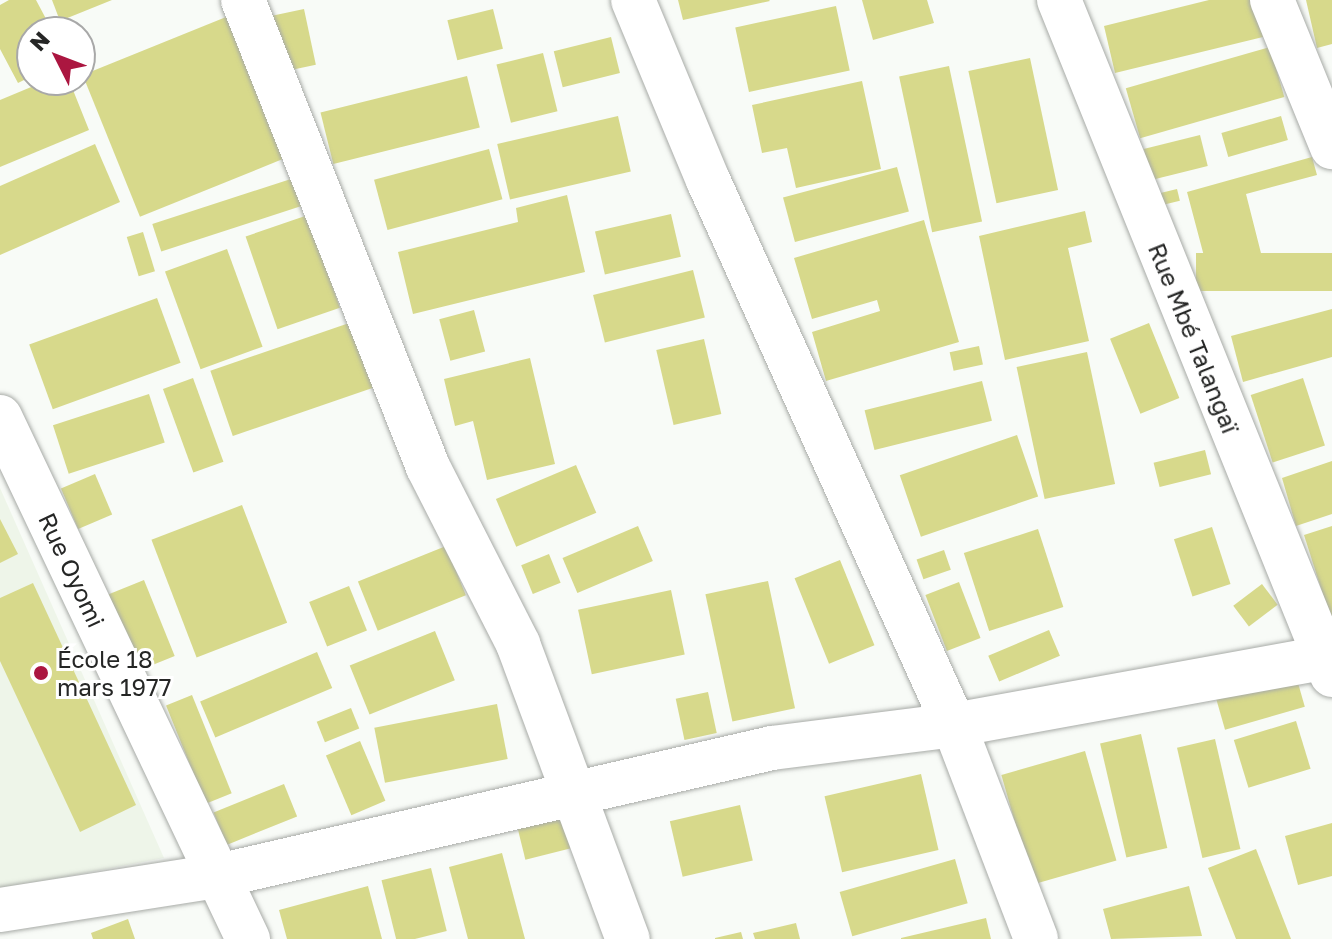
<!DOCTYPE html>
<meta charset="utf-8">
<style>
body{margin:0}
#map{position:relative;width:1332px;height:939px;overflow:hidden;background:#f8fbf7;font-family:"Golos Text",sans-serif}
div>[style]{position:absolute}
.built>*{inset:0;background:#eef5e9}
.building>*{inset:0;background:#d7d98b;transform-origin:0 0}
.roads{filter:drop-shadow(0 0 2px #a8aba7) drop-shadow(0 0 2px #a8aba7)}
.street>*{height:44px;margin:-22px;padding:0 22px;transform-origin:22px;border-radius:22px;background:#fff}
.dots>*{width:22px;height:22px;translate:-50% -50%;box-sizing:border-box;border:4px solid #fff;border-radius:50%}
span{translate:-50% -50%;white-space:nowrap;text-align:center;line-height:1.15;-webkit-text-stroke:6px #fff;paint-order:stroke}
.street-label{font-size:24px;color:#252625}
.poi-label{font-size:24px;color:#252625}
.left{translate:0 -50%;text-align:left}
.north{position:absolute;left:16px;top:16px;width:80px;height:80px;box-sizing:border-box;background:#fff;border:2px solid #a8a8a8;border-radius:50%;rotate:312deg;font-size:22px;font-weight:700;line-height:32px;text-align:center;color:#252625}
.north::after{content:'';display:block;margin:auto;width:28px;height:36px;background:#ab1640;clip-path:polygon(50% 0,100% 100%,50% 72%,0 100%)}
</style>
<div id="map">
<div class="built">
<div style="clip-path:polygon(0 488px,164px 858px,0 889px)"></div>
</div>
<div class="building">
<div style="clip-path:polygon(9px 0,36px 0,53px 32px,32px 32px,32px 76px,18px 83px,0 49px,0 5px)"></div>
<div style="clip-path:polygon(52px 0,112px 0,60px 21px)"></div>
<div style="clip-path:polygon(678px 0,769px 0,770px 1px,683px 20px)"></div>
<div style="clip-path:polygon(862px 0,927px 0,934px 23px,873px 40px)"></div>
<div style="clip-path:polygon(1209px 0,1253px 0,1263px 37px,1115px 73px,1104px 26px)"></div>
<div style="clip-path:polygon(1306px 0,1332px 0,1332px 44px,1317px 48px)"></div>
<div style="left:836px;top:6px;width:66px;height:103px;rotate:78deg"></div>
<div style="left:304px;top:9px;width:57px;height:35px;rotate:78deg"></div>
<div style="left:493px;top:9px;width:41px;height:47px;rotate:76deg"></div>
<div style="left:231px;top:15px;width:153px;height:160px;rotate:68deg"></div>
<div style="left:611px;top:37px;width:37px;height:59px;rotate:76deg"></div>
<div style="left:1270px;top:47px;width:52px;height:150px;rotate:74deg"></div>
<div style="left:543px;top:53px;width:60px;height:48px;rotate:76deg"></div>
<div style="left:1030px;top:58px;width:135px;height:63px;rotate:78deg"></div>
<div style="left:949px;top:66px;width:159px;height:51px;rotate:78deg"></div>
<div style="left:467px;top:76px;width:53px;height:151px;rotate:76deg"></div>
<div style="clip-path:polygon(48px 80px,69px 80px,89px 130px,0 167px,0 100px)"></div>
<div style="clip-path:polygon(862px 81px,881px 169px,796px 188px,787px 148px,762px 153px,752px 105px)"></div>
<div style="left:618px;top:116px;width:57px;height:124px;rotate:77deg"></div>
<div style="left:1281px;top:116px;width:25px;height:62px;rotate:74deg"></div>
<div style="left:1200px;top:135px;width:32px;height:58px;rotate:76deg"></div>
<div style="clip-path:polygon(95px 144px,120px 202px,0 255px,0 186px)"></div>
<div style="left:489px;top:149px;width:52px;height:119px;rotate:75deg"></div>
<div style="clip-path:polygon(1312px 157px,1317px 175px,1246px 194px,1263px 261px,1209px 275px,1187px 192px)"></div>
<div style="left:897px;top:167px;width:46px;height:118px;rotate:75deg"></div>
<div style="left:294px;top:178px;width:29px;height:149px;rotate:72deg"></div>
<div style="left:1177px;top:189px;width:12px;height:18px;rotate:76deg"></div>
<div style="clip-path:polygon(567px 195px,585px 272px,413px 314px,398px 252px,518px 222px,516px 208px)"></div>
<div style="clip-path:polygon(1085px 211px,1092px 242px,1068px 248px,1089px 341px,1005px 360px,979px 236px)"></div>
<div style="left:671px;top:214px;width:44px;height:78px;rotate:77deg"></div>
<div style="left:308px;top:215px;width:98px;height:66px;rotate:71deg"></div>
<div style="clip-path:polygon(924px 220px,959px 342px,826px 381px,812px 332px,880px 311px,877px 300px,812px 319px,794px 258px)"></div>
<div style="left:143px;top:232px;width:41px;height:17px;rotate:73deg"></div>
<div style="left:227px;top:249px;width:104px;height:66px;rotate:70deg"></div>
<div style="left:1332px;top:253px;width:38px;height:136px;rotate:90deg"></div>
<div style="left:693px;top:270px;width:49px;height:103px;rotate:76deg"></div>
<div style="left:157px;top:298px;width:69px;height:136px;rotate:70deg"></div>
<div style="clip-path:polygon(1332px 309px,1332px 357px,1243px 382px,1231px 336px)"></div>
<div style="left:474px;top:310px;width:43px;height:36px;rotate:75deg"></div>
<div style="left:355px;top:321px;width:69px;height:153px;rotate:71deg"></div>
<div style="left:1149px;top:323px;width:81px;height:42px;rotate:68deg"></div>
<div style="left:704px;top:339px;width:77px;height:49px;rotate:77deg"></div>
<div style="left:979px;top:346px;width:19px;height:30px;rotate:78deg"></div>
<div style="left:1087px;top:352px;width:135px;height:72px;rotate:78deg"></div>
<div style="clip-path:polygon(530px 358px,555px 464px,487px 480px,473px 421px,455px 426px,444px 379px)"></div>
<div style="left:193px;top:378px;width:89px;height:32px;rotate:70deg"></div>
<div style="left:1303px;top:378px;width:71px;height:55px;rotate:72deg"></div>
<div style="left:982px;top:381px;width:41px;height:121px;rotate:76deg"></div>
<div style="left:149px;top:394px;width:51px;height:101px;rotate:72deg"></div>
<div style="left:1017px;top:435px;width:65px;height:124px;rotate:71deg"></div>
<div style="left:1205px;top:450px;width:25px;height:53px;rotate:76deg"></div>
<div style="clip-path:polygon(1332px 461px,1332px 514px,1296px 526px,1282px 478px)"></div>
<div style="left:576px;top:465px;width:52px;height:87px;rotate:67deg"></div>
<div style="left:95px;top:474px;width:44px;height:37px;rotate:67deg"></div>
<div style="left:242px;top:505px;width:126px;height:97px;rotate:69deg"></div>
<div style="clip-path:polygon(0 519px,18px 554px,0 563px)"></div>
<div style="left:638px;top:526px;width:38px;height:82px;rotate:67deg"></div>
<div style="clip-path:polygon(1332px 526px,1332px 619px,1331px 620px,1304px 535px)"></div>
<div style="left:1212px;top:527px;width:60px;height:40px;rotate:72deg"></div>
<div style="left:1038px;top:529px;width:82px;height:78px;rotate:72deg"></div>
<div style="left:446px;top:546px;width:53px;height:95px;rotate:68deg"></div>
<div style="left:944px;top:550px;width:21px;height:29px;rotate:71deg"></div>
<div style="left:549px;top:554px;width:31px;height:30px;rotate:68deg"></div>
<div style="left:840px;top:560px;width:92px;height:49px;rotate:68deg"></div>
<div style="left:144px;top:580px;width:82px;height:40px;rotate:68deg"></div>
<div style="left:768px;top:581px;width:130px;height:64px;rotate:78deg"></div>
<div style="left:959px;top:582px;width:60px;height:36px;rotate:69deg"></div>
<div style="clip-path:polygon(33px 583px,136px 805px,80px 832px,0 661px,0 598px)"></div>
<div style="left:1262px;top:584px;width:26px;height:36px;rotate:53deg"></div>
<div style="left:349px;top:586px;width:48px;height:43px;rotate:68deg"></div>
<div style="left:671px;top:590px;width:66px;height:95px;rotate:78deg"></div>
<div style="left:1049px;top:630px;width:28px;height:66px;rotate:67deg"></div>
<div style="left:435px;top:631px;width:53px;height:92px;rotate:68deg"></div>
<div style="left:317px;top:652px;width:39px;height:127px;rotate:67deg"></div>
<div style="left:1296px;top:676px;width:32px;height:83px;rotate:74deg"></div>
<div style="left:708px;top:692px;width:42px;height:33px;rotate:78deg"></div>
<div style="left:192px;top:695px;width:106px;height:28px;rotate:68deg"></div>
<div style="left:497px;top:704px;width:56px;height:125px;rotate:79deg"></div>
<div style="left:351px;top:708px;width:22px;height:37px;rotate:68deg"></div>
<div style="left:1296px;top:721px;width:50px;height:65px;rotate:73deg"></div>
<div style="left:1141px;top:734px;width:117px;height:42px;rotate:77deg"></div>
<div style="left:1215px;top:739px;width:113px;height:39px;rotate:77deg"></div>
<div style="left:360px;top:741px;width:65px;height:37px;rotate:67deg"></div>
<div style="left:1085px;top:751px;width:114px;height:87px;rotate:74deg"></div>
<div style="left:921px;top:774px;width:78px;height:99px;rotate:77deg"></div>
<div style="left:284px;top:784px;width:35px;height:76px;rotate:68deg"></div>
<div style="left:740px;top:805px;width:57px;height:72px;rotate:77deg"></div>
<div style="left:564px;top:816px;width:33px;height:48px;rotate:76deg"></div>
<div style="clip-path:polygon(1332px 823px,1332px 876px,1298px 885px,1285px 836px)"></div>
<div style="clip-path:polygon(1256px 849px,1291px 939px,1236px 939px,1208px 868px)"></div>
<div style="clip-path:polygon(502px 853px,525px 939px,468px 939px,449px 867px)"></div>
<div style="left:955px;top:859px;width:46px;height:120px;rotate:74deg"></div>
<div style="left:431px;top:868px;width:65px;height:51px;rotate:76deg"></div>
<div style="clip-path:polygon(368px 886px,382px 939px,287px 939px,279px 910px)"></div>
<div style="clip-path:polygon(1189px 886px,1202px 936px,1111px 939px,1103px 909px)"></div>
<div style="clip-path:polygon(986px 918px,991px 939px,901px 939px,901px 938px)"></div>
<div style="clip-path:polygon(128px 919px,135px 939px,93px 939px,91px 933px)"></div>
<div style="clip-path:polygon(796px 923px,800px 939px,755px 939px,753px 933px)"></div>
<div style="clip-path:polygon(741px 932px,743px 939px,715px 939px,715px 938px)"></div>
</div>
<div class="roads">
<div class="street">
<div style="left:243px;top:0;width:502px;rotate:68.39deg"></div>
<div style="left:428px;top:467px;width:199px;rotate:63deg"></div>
<div style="left:518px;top:644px;width:315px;rotate:69.6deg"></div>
<div style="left:633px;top:0;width:195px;rotate:67.4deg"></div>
<div style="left:708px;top:180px;width:598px;rotate:65.71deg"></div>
<div style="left:954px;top:725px;width:229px;rotate:69deg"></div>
<div style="left:1059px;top:0;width:728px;rotate:67.98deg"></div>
<div style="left:1272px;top:0;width:159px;rotate:67.8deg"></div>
<div style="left:0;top:417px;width:578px;rotate:64.59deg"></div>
<div style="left:0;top:910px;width:221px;rotate:-8.9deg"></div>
<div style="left:218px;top:876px;width:569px;rotate:-13.01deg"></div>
<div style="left:772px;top:748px;width:183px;rotate:-7.2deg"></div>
<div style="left:954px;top:725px;width:384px;rotate:-10.3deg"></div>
</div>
</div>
<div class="dots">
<div style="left:41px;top:673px;background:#ab1640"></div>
</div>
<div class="street-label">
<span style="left:1194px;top:338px;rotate:68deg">Rue Mbé Talangaï</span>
<span style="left:72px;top:570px;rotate:65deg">Rue Oyomi</span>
</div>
<div class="poi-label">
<span class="left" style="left:57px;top:673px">École 18<br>mars 1977</span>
</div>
<div class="north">N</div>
</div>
